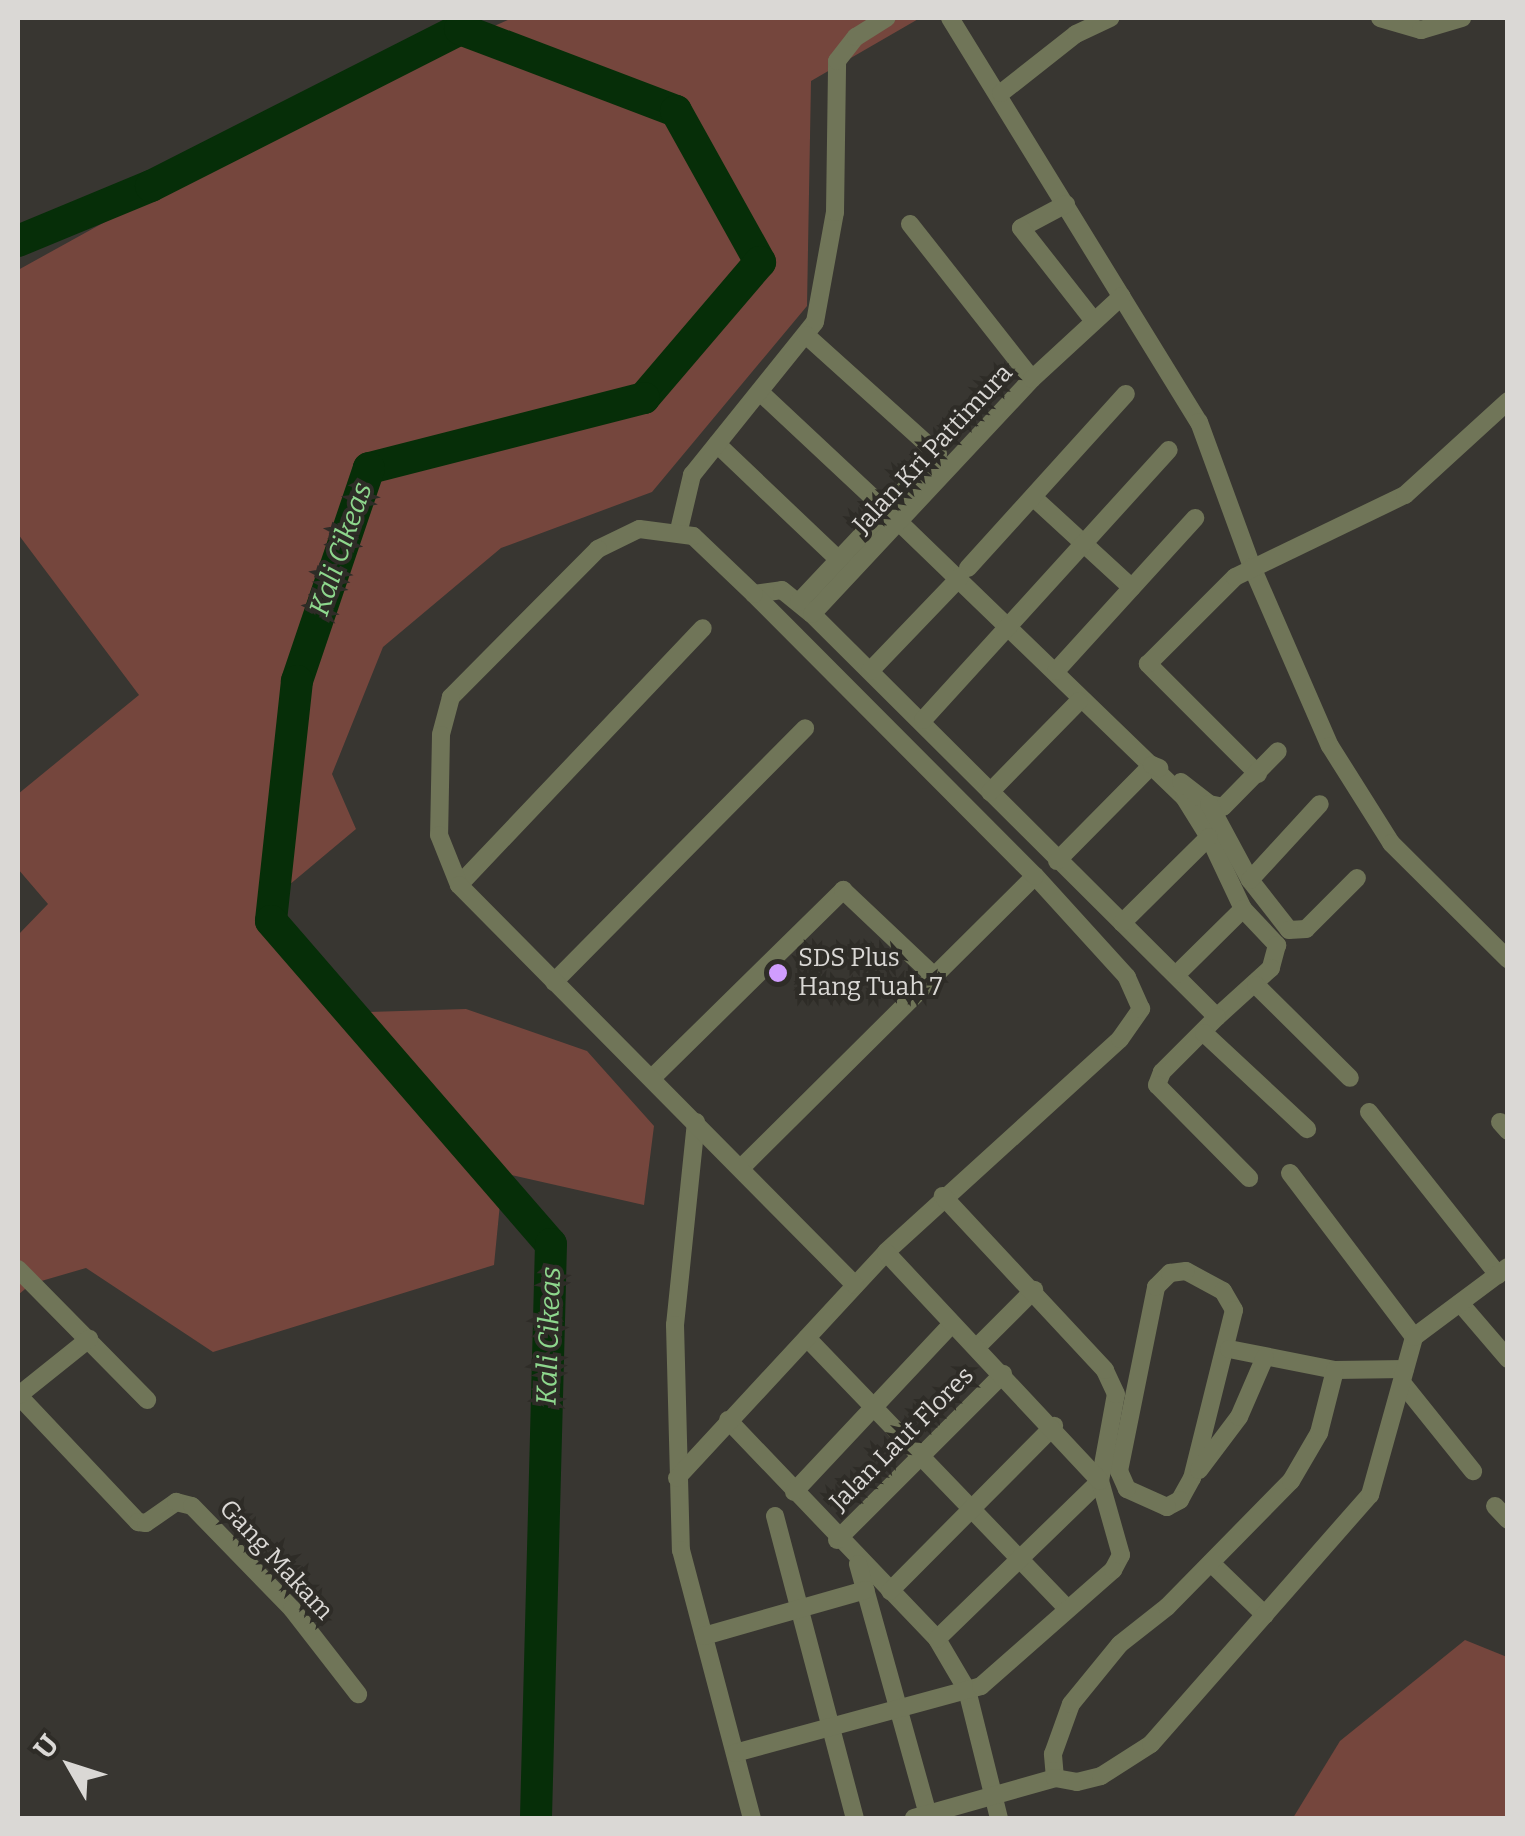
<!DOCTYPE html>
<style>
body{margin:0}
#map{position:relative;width:1525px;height:1836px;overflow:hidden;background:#383631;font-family:Bitter,serif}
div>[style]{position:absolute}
.green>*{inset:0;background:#75463d}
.river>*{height:32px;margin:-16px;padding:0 16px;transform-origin:16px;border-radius:16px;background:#062e08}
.minor>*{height:18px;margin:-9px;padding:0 9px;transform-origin:9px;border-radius:9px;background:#707558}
.dots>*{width:28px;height:28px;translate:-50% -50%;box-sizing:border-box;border:5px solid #2e2c27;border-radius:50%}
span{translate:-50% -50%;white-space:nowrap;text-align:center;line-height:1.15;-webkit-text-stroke:8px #2e2c27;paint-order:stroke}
.street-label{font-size:25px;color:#dad8d5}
.poi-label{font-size:25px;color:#dad8d5}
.left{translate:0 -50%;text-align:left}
.water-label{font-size:28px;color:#8ed78d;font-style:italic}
.frame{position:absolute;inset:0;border:20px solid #dad8d5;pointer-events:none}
.north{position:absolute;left:20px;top:1716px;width:100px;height:100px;-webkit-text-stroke:8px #2e2c27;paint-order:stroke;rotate:309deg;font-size:28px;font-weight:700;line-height:40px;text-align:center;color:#dad8d5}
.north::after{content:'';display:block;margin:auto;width:35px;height:45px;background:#dad8d5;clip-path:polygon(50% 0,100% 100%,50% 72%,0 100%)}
</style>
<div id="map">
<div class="green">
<div style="clip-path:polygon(512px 18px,920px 18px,811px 81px,807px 306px,652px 492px,501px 548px,383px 647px,332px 774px,356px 829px,258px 911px,336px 1013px,466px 1009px,587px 1051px,654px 1126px,644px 1205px,503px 1173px,494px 1265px,213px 1352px,86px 1268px,31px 1284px,18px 1295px,18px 935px,48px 904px,18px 869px,18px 794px,139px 695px,18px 534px,18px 270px,311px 108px)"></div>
<div style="clip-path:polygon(1465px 1640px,1507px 1657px,1507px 1818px,1293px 1818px,1340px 1741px)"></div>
</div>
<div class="river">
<div style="left:18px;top:241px;width:144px;rotate:-22.5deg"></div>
<div style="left:151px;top:186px;width:347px;rotate:-26.9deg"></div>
<div style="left:460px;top:29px;width:231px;rotate:20.8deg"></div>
<div style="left:676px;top:111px;width:173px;rotate:60.9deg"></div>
<div style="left:760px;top:262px;width:179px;rotate:130.5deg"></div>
<div style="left:644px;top:398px;width:284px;rotate:165.7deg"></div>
<div style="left:369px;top:468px;width:225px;rotate:108.7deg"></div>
<div style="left:297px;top:681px;width:241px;rotate:96.2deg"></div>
<div style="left:271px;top:921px;width:427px;rotate:49.1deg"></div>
<div style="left:551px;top:1244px;width:574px;rotate:91.5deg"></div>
</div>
<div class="minor">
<div style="left:950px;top:18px;width:475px;rotate:58.4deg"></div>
<div style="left:1199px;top:422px;width:154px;rotate:69.9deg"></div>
<div style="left:1252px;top:567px;width:195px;rotate:66.5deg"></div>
<div style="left:1330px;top:746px;width:115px;rotate:57.8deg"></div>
<div style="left:1391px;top:843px;width:165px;rotate:44.8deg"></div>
<div style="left:1380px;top:18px;width:43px;rotate:16.3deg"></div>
<div style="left:1421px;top:30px;width:43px;rotate:-16.3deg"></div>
<div style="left:1001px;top:93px;width:95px;rotate:-38.2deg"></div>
<div style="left:1076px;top:34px;width:38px;rotate:-25deg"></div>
<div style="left:1066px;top:204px;width:51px;rotate:151.9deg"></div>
<div style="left:1021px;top:228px;width:118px;rotate:51.9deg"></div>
<div style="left:910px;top:224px;width:197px;rotate:51.8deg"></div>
<div style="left:761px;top:393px;width:171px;rotate:43.1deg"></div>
<div style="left:717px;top:444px;width:168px;rotate:43.6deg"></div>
<div style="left:1033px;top:497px;width:134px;rotate:42.6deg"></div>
<div style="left:900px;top:523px;width:395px;rotate:44deg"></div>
<div style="left:1184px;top:797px;width:47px;rotate:58deg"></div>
<div style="left:1209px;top:837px;width:80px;rotate:64.7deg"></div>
<div style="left:1243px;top:909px;width:50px;rotate:46.6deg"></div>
<div style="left:1277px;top:945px;width:24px;rotate:105deg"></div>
<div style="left:1271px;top:968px;width:73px;rotate:137.8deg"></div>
<div style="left:679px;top:530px;width:57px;rotate:-76.7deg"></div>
<div style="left:692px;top:475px;width:196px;rotate:-51.2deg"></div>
<div style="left:815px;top:322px;width:112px;rotate:-79.7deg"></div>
<div style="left:835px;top:212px;width:151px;rotate:-89.2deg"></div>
<div style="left:837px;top:61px;width:31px;rotate:-52deg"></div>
<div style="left:856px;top:37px;width:36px;rotate:-32deg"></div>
<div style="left:968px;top:568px;width:235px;rotate:-47.8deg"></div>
<div style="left:754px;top:594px;width:28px;rotate:-8deg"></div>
<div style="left:782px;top:590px;width:38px;rotate:39deg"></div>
<div style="left:812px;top:614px;width:571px;rotate:44.86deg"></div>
<div style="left:1217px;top:1017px;width:78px;rotate:135deg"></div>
<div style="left:1162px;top:1072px;width:14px;rotate:111deg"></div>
<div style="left:1157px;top:1085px;width:131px;rotate:45.3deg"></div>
<div style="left:799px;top:602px;width:203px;rotate:-46.8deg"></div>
<div style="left:938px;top:454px;width:178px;rotate:-138deg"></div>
<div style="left:812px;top:614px;width:322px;rotate:-46.9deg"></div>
<div style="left:1032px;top:379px;width:122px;rotate:-42.7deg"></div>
<div style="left:870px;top:671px;width:130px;rotate:-46.2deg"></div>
<div style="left:1056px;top:671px;width:207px;rotate:-47.7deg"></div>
<div style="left:923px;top:720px;width:365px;rotate:-47.7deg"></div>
<div style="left:1258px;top:774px;width:156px;rotate:-135deg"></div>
<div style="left:1148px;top:664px;width:123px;rotate:-45deg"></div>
<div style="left:1235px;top:577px;width:189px;rotate:-25.8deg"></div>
<div style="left:1405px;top:495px;width:139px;rotate:-42.4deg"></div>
<div style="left:1181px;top:782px;width:36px;rotate:38deg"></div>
<div style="left:1209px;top:804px;width:14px;rotate:12deg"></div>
<div style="left:1223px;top:807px;width:78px;rotate:-45.5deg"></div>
<div style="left:990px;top:792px;width:127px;rotate:-45.6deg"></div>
<div style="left:1209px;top:804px;width:86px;rotate:61.7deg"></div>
<div style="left:1250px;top:880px;width:63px;rotate:52deg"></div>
<div style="left:1289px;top:930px;width:17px;rotate:-3deg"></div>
<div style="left:1306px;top:929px;width:72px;rotate:-45deg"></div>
<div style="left:1057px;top:861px;width:135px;rotate:-45.3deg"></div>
<div style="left:1152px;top:765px;width:8px;rotate:23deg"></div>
<div style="left:1250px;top:880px;width:103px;rotate:-47.4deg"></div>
<div style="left:459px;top:885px;width:354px;rotate:-46.5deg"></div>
<div style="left:1122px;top:923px;width:122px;rotate:-44.7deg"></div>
<div style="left:1177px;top:974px;width:93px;rotate:-44.6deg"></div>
<div style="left:554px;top:982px;width:357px;rotate:-45.3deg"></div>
<div style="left:1256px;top:985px;width:132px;rotate:44.7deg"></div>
<div style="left:1204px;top:1033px;width:141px;rotate:43deg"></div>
<div style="left:653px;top:1077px;width:267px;rotate:-44.5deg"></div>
<div style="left:843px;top:890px;width:125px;rotate:43.4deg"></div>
<div style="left:1369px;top:1112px;width:208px;rotate:51.6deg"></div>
<div style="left:696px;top:1122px;width:204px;rotate:95.9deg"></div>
<div style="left:675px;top:1325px;width:225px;rotate:88.5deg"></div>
<div style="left:681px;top:1550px;width:277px;rotate:75.2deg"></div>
<div style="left:1500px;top:1122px;width:12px;rotate:48deg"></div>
<div style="left:742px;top:1167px;width:413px;rotate:-44.8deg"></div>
<div style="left:1290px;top:1173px;width:206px;rotate:52.9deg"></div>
<div style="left:18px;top:1269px;width:184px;rotate:45.4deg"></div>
<div style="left:1186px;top:1271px;width:42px;rotate:28.4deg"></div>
<div style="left:1223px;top:1291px;width:22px;rotate:60deg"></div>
<div style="left:1234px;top:1310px;width:173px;rotate:104deg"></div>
<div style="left:1192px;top:1478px;width:25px;rotate:119deg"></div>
<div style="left:1180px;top:1500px;width:15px;rotate:152deg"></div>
<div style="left:1167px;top:1507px;width:44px;rotate:-155.8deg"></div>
<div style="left:1127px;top:1489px;width:20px;rotate:-114deg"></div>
<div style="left:1119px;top:1471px;width:188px;rotate:-78.6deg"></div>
<div style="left:1156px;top:1287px;width:20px;rotate:-45deg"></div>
<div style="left:1170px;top:1273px;width:16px;rotate:-7deg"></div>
<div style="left:1460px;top:1303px;width:74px;rotate:49.4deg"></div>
<div style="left:807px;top:1338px;width:376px;rotate:46.1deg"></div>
<div style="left:977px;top:1347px;width:81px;rotate:-45deg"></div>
<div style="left:1229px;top:1349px;width:108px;rotate:11.2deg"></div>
<div style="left:1335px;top:1370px;width:70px;rotate:-0.8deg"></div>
<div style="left:1403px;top:1384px;width:112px;rotate:51.2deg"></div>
<div style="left:18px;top:1395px;width:175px;rotate:46.6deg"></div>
<div style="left:138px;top:1522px;width:8px;rotate:7deg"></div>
<div style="left:146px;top:1523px;width:37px;rotate:-35deg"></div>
<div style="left:176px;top:1502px;width:16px;rotate:14deg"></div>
<div style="left:192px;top:1506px;width:144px;rotate:45.8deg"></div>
<div style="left:292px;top:1609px;width:108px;rotate:52.2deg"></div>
<div style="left:19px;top:1395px;width:90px;rotate:-38.7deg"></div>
<div style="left:728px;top:1420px;width:303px;rotate:46.3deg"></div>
<div style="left:937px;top:1639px;width:59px;rotate:59.5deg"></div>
<div style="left:967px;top:1690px;width:132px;rotate:76deg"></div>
<div style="left:1199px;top:1470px;width:66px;rotate:-53deg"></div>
<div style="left:1239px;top:1417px;width:65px;rotate:-66.6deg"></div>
<div style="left:677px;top:1478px;width:308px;rotate:-47.2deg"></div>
<div style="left:886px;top:1252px;width:316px;rotate:-42.3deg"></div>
<div style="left:1120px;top:1039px;width:37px;rotate:-55deg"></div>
<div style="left:1141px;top:1009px;width:35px;rotate:-114deg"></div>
<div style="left:1127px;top:977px;width:137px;rotate:-132.3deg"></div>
<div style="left:1035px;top:876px;width:398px;rotate:-134.9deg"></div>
<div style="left:754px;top:594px;width:84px;rotate:-136.4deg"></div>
<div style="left:693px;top:536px;width:54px;rotate:-172.6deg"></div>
<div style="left:639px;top:529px;width:46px;rotate:154deg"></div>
<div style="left:598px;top:549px;width:209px;rotate:134.8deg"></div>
<div style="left:451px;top:697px;width:39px;rotate:105deg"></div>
<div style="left:441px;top:735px;width:100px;rotate:91.1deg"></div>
<div style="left:439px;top:835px;width:54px;rotate:68.2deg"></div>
<div style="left:459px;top:885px;width:563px;rotate:45.29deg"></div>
<div style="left:794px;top:1492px;width:231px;rotate:-46.8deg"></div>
<div style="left:1495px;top:1506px;width:19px;rotate:47deg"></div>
<div style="left:775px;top:1516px;width:312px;rotate:75.2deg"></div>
<div style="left:837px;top:1540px;width:235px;rotate:-45deg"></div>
<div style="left:1211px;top:1563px;width:75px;rotate:43.9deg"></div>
<div style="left:858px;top:1564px;width:264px;rotate:74.4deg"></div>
<div style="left:890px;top:1591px;width:233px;rotate:-45.2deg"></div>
<div style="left:704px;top:1636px;width:168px;rotate:-15.9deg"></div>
<div style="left:937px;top:1639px;width:227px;rotate:-44.1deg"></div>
<div style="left:1100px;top:1481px;width:88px;rotate:-79.6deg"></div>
<div style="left:1116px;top:1394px;width:26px;rotate:-115deg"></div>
<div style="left:1105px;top:1370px;width:238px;rotate:-133deg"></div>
<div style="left:735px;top:1753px;width:255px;rotate:-15.2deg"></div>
<div style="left:981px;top:1686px;width:176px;rotate:-41.3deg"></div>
<div style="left:1113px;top:1570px;width:17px;rotate:-62deg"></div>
<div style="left:1121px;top:1555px;width:77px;rotate:-105.8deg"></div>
<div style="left:1100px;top:1481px;width:313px;rotate:-133.1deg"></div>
<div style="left:1055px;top:1778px;width:24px;rotate:-95deg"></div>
<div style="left:1053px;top:1754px;width:53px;rotate:-70.2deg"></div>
<div style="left:1071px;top:1704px;width:77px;rotate:-50.8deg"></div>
<div style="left:1120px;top:1644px;width:60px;rotate:-38.2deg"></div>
<div style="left:1167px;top:1607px;width:177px;rotate:-45.5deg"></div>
<div style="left:1291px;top:1481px;width:56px;rotate:-59.7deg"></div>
<div style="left:1319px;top:1433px;width:65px;rotate:-75.7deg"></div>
<div style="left:914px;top:1818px;width:147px;rotate:-15.8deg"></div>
<div style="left:1055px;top:1778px;width:22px;rotate:10deg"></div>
<div style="left:1077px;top:1782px;width:25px;rotate:-14deg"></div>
<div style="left:1101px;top:1776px;width:59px;rotate:-32.6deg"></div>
<div style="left:1151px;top:1744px;width:332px;rotate:-48.7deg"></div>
<div style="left:1370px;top:1495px;width:164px;rotate:-74.4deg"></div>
<div style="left:1414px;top:1337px;width:117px;rotate:-36.7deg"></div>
</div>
<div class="dots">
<div style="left:778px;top:973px;background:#d09dff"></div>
</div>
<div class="street-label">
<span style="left:933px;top:449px;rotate:-47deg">Jalan Kri Pattimura</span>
<span style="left:902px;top:1439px;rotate:-45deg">Jalan Laut Flores</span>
<span style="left:276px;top:1560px;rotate:47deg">Gang Makam</span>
</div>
<div class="poi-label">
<span class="left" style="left:798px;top:973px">SDS Plus<br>Hang Tuah 7</span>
</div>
<div class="water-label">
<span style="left:341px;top:549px;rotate:-71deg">Kali Cikeas</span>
<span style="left:549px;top:1336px;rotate:-88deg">Kali Cikeas</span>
</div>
<div class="frame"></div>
<div class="north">U</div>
</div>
